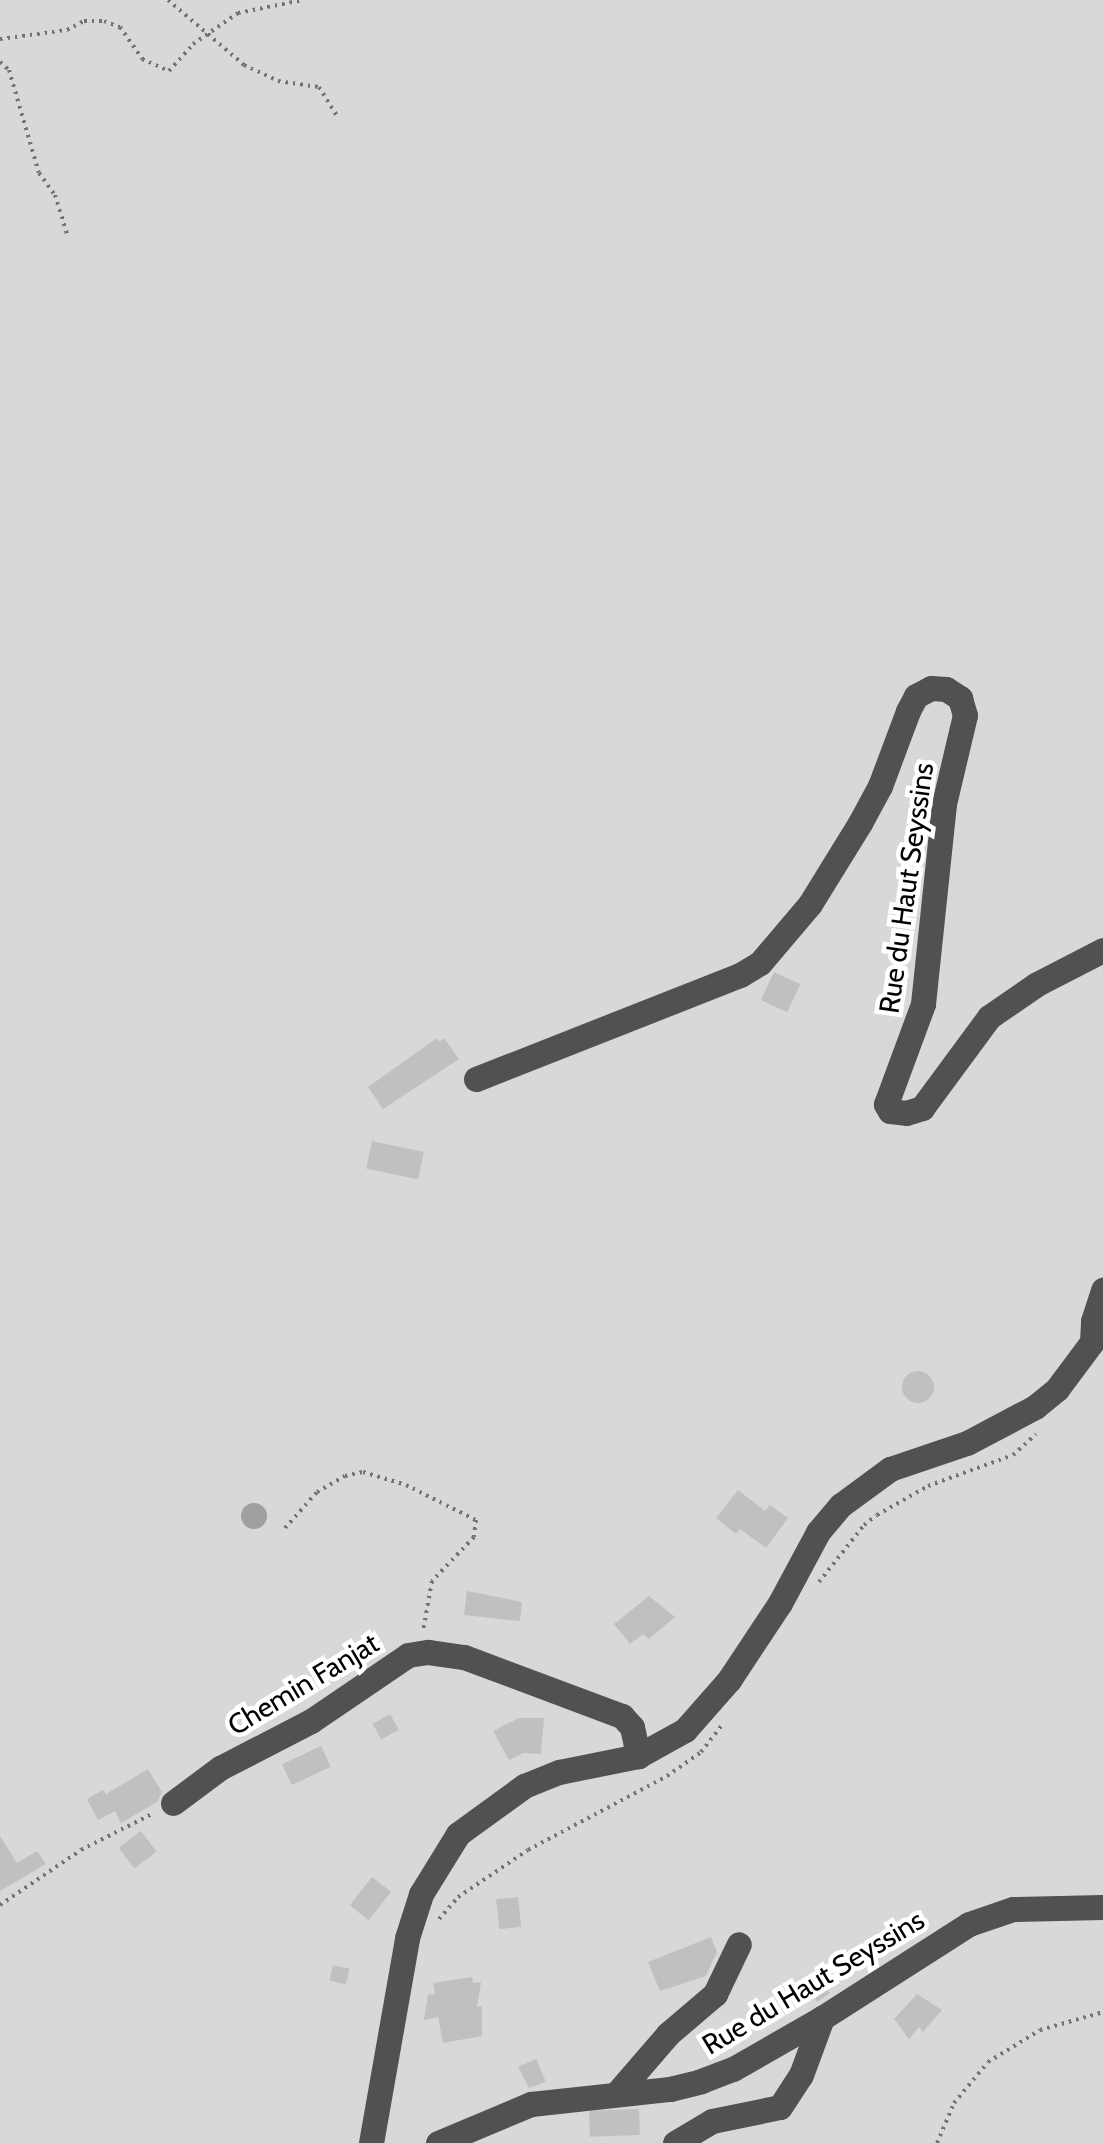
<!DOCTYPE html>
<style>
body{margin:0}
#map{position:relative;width:1103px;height:2143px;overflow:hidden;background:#fff;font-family:Cabin,sans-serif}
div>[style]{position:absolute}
.green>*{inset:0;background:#d8d8d8;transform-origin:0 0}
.water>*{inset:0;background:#9f9f9f}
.round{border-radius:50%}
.building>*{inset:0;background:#c0c0c0;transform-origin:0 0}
.path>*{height:4px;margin-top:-2px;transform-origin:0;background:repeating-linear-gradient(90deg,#737373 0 2.5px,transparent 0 7.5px)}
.minor>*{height:25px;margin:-12.5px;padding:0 12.5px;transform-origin:12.5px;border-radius:12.5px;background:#515151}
span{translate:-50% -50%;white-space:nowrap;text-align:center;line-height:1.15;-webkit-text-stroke:9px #fff;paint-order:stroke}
.street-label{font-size:28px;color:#000}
</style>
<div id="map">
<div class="green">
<div style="left:0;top:0;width:1103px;height:2143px"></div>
</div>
<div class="water">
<div class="round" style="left:241px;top:1503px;width:26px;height:26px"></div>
</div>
<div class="building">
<div style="left:774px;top:972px;width:29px;height:31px;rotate:25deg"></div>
<div style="clip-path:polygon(437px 1038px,439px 1042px,444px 1038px,459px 1059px,383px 1109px,368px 1087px)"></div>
<div style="left:372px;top:1141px;width:53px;height:28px;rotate:12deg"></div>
<div class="round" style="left:902px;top:1371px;width:32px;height:32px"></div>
<div style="clip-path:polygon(738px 1490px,765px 1511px,770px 1505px,788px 1518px,766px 1548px,740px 1529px,736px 1534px,716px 1518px)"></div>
<div style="clip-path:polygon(467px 1591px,522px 1602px,520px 1621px,464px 1615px)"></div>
<div style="clip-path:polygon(649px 1596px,675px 1617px,649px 1639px,643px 1634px,630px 1644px,614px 1624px)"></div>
<div style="left:390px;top:1714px;width:18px;height:20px;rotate:61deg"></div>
<div style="clip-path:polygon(519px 1718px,544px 1718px,541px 1754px,523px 1753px,509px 1760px,493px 1731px)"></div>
<div style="left:321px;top:1746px;width:23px;height:43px;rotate:65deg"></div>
<div style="clip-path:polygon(148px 1769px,162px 1792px,157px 1802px,121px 1823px,115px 1811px,98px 1820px,87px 1799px,103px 1790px,106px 1794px)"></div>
<div style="left:141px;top:1831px;width:26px;height:28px;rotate:53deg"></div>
<div style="clip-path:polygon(0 1836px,17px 1863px,37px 1851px,46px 1864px,0 1891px)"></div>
<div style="left:372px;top:1877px;width:24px;height:36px;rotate:38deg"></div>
<div style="left:518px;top:1897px;width:30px;height:22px;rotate:84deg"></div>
<div style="clip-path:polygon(711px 1937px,717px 1952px,706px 1976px,660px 1991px,648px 1962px)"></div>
<div style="left:333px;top:1965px;width:17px;height:16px;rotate:13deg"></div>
<div style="clip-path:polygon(472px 1977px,473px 1983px,481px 1982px,477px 2007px,482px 2006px,482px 2036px,443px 2043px,438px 2017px,424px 2020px,428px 1995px,435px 1994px,433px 1983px)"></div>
<div style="clip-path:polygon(825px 1983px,830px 1993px,817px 2002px,811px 1989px)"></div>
<div style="clip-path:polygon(917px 1994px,942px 2010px,923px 2032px,919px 2027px,909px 2039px,894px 2019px)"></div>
<div style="clip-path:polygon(536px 2059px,546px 2082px,529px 2088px,518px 2067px)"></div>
<div style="left:639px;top:2109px;width:26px;height:50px;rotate:88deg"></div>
</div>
<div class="path">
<div style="left:168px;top:0;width:100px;rotate:40.5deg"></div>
<div style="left:244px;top:65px;width:38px;rotate:25deg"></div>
<div style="left:278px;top:81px;width:41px;rotate:8.3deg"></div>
<div style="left:319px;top:87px;width:34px;rotate:58deg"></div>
<div style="left:0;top:39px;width:68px;rotate:-7.7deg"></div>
<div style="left:67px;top:30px;width:19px;rotate:-28deg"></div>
<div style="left:84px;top:21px;width:20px"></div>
<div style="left:104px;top:21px;width:17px;rotate:21deg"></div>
<div style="left:120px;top:27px;width:39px;rotate:55deg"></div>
<div style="left:142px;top:59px;width:30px;rotate:24deg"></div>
<div style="left:169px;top:71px;width:36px;rotate:-48deg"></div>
<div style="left:193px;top:44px;width:55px;rotate:-34.6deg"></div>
<div style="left:238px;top:13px;width:66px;rotate:-11.3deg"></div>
<div style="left:0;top:62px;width:12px;rotate:42deg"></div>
<div style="left:9px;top:70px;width:107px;rotate:73.8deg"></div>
<div style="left:39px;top:173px;width:27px;rotate:54deg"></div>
<div style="left:55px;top:195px;width:41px;rotate:72.9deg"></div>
<div style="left:285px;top:1528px;width:48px;rotate:-48.4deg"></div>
<div style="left:317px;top:1492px;width:32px;rotate:-30deg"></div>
<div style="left:345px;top:1476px;width:18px;rotate:-13deg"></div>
<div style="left:363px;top:1472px;width:45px;rotate:16.8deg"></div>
<div style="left:406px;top:1485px;width:78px;rotate:26.6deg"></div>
<div style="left:476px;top:1520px;width:17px;rotate:97deg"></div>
<div style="left:474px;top:1537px;width:61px;rotate:133.7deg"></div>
<div style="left:432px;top:1581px;width:51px;rotate:100.2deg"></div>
<div style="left:819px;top:1582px;width:73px;rotate:-51.7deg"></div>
<div style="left:864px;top:1525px;width:16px;rotate:-38deg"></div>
<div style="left:877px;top:1515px;width:59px;rotate:-29.6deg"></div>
<div style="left:928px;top:1486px;width:90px;rotate:-20deg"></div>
<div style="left:1013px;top:1455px;width:31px;rotate:-42deg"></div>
<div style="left:0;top:1905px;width:98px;rotate:-34.2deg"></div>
<div style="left:81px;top:1850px;width:82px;rotate:-26.9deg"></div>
<div style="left:439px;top:1919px;width:29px;rotate:-49deg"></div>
<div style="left:458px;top:1897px;width:84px;rotate:-33.9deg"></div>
<div style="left:528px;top:1850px;width:157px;rotate:-28deg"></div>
<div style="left:667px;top:1776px;width:42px;rotate:-35.2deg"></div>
<div style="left:701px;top:1752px;width:37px;rotate:-52deg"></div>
<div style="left:937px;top:2143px;width:43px;rotate:-67deg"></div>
<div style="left:954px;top:2103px;width:53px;rotate:-50.3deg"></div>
<div style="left:988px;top:2062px;width:61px;rotate:-31.6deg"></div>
<div style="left:1040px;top:2030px;width:66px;rotate:-15.9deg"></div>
</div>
<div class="minor">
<div style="left:476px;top:1079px;width:284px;rotate:-21.5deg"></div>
<div style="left:740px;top:975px;width:23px;rotate:-31deg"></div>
<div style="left:760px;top:963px;width:77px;rotate:-49.7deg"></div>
<div style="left:810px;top:904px;width:95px;rotate:-58.3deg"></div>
<div style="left:860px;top:823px;width:42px;rotate:-61.6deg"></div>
<div style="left:880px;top:786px;width:80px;rotate:-69.5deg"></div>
<div style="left:908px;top:711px;width:17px;rotate:-62deg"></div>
<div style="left:916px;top:696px;width:17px;rotate:-28deg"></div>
<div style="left:931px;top:688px;width:15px;rotate:4deg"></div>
<div style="left:946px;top:689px;width:17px;rotate:33deg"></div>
<div style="left:960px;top:698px;width:18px;rotate:74deg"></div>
<div style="left:965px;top:715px;width:91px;rotate:103.3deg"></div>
<div style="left:944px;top:804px;width:201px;rotate:96deg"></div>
<div style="left:923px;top:1004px;width:107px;rotate:110.3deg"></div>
<div style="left:886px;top:1104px;width:8px;rotate:60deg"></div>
<div style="left:890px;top:1111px;width:16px;rotate:7deg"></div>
<div style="left:906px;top:1113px;width:17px;rotate:-17deg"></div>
<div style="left:922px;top:1108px;width:113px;rotate:-53.6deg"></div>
<div style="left:989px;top:1017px;width:58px;rotate:-34.5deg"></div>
<div style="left:1037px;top:984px;width:74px;rotate:-27.3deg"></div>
<div style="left:173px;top:1803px;width:59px;rotate:-36.7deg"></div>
<div style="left:220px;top:1768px;width:102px;rotate:-27.3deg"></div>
<div style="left:311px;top:1721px;width:117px;rotate:-34.2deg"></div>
<div style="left:408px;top:1655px;width:20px;rotate:-9deg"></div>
<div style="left:428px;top:1652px;width:36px;rotate:8deg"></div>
<div style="left:464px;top:1657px;width:169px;rotate:20.5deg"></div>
<div style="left:622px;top:1716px;width:15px;rotate:48deg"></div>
<div style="left:632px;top:1727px;width:30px;rotate:78deg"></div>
<div style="left:618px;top:2092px;width:77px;rotate:-49.2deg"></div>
<div style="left:668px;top:2034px;width:62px;rotate:-40.4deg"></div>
<div style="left:715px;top:1994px;width:55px;rotate:-64.4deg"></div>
<div style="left:371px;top:2143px;width:208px;rotate:-80deg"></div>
<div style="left:407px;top:1938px;width:46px;rotate:-72.3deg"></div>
<div style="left:421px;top:1894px;width:70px;rotate:-58.3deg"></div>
<div style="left:458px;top:1834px;width:82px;rotate:-36deg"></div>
<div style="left:524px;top:1786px;width:38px;rotate:-22deg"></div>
<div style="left:559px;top:1772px;width:81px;rotate:-11.4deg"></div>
<div style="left:638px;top:1756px;width:54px;rotate:-29deg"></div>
<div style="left:685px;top:1730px;width:67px;rotate:-48.7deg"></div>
<div style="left:729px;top:1680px;width:92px;rotate:-56.5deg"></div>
<div style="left:780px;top:1603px;width:81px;rotate:-61.8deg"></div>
<div style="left:818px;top:1532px;width:35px;rotate:-50deg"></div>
<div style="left:841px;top:1505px;width:61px;rotate:-36.3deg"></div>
<div style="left:890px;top:1469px;width:81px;rotate:-18.7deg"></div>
<div style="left:967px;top:1443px;width:77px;rotate:-27.9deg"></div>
<div style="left:1035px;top:1407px;width:28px;rotate:-39deg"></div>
<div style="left:1057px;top:1389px;width:59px;rotate:-53.3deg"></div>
<div style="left:1092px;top:1342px;width:21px;rotate:-87deg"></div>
<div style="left:1093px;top:1321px;width:33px;rotate:-72deg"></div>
<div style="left:438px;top:2143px;width:101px;rotate:-22.8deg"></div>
<div style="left:531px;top:2104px;width:140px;rotate:-6.2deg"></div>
<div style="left:670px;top:2089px;width:32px;rotate:-14deg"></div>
<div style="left:701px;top:2081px;width:34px;rotate:-21deg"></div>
<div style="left:733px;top:2069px;width:103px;rotate:-29.8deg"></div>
<div style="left:822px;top:2018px;width:174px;rotate:-32.6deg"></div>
<div style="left:969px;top:1924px;width:46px;rotate:-18.8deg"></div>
<div style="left:1013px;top:1909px;width:90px;rotate:-1.3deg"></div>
<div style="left:675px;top:2143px;width:43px;rotate:-30.7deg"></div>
<div style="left:712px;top:2121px;width:69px;rotate:-11.6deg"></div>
<div style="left:780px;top:2107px;width:38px;rotate:-57deg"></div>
<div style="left:801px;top:2075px;width:61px;rotate:-69.8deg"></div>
</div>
<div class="street-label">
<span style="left:906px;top:888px;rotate:-82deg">Rue du Haut Seyssins</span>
<span style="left:303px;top:1684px;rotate:-31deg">Chemin Fanjat</span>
<span style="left:813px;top:1982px;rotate:-31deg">Rue du Haut Seyssins</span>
</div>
</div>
